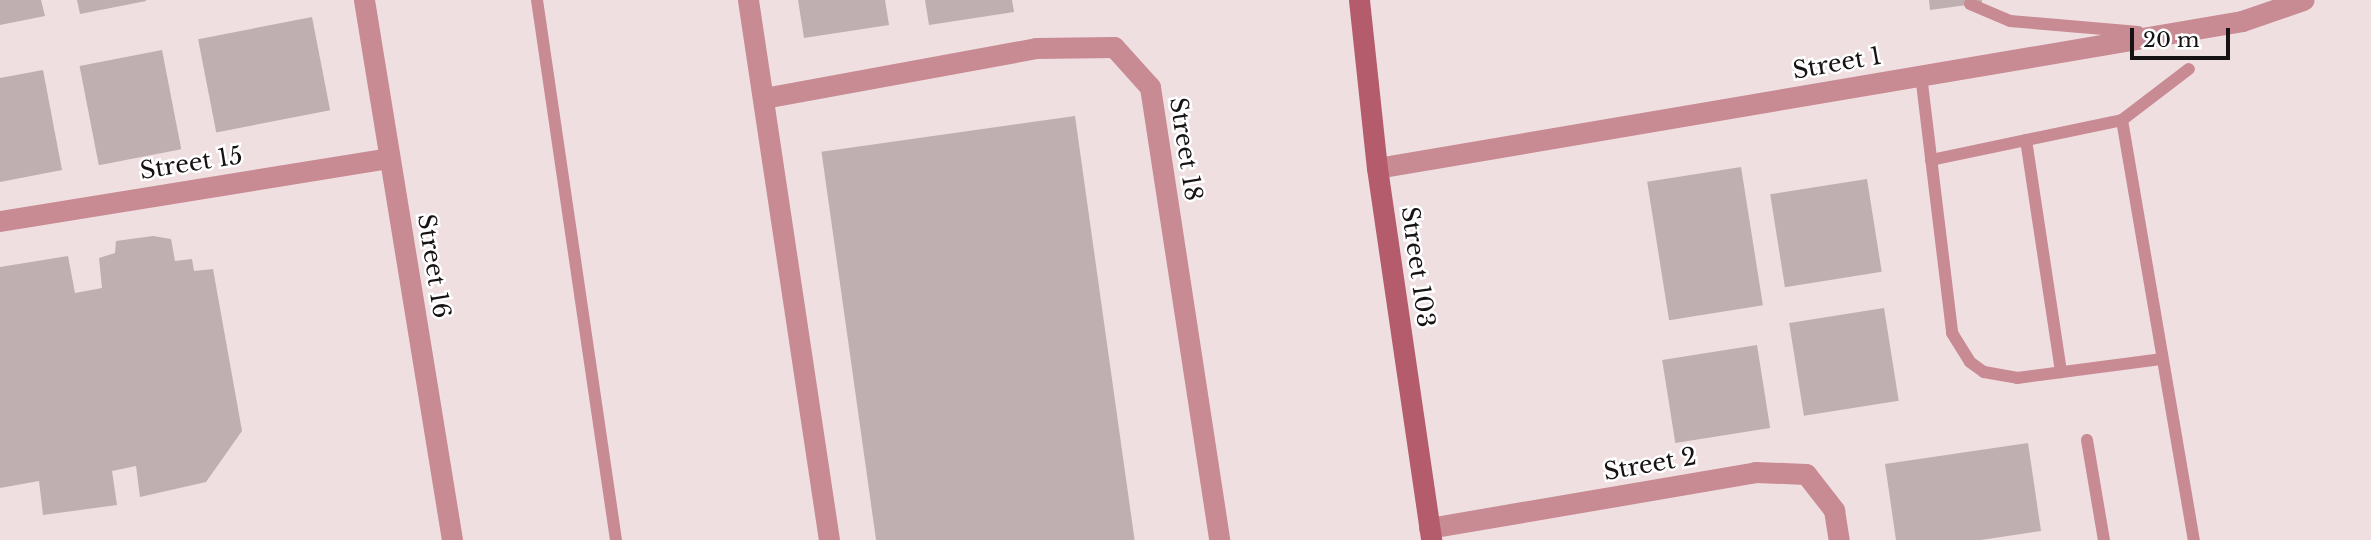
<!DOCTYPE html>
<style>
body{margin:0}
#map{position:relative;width:2371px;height:540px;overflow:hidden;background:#f0dfe1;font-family:"Libre Baskerville",serif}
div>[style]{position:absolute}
.building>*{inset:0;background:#bfafb1;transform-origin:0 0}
.lane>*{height:12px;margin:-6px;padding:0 6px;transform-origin:6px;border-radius:6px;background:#c88a93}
.street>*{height:21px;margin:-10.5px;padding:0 10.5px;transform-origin:10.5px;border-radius:10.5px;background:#c88a93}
.secondary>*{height:21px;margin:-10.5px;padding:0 10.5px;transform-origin:10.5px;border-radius:10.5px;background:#b55c6c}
span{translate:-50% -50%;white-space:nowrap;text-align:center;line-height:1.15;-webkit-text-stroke:5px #fff;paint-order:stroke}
.street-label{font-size:24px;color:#171213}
.scale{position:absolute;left:2130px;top:28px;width:100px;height:32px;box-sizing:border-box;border:4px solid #171213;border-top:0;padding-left:9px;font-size:21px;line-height:24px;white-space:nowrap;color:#171213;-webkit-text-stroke:5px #fff;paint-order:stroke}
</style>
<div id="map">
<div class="building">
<div style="clip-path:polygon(0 0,41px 0,45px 16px,0 25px)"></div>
<div style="clip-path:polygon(77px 0,146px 0,146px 1px,80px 14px)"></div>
<div style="clip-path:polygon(798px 0,885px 0,889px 25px,804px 38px)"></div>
<div style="clip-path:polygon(925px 0,1012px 0,1014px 12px,929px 25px)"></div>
<div style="clip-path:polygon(1929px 0,1982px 0,1982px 3px,1930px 10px)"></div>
<div style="left:312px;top:17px;width:95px;height:116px;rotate:79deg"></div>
<div style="left:162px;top:50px;width:101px;height:84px;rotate:79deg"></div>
<div style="clip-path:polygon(43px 70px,62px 170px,0 182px,0 78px)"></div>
<div style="left:1075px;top:116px;width:428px;height:256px;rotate:82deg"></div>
<div style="left:1741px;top:167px;width:140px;height:95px;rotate:81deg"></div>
<div style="left:1867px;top:179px;width:94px;height:98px;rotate:81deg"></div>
<div style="clip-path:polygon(153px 236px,171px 239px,175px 261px,192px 259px,194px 271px,213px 269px,242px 431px,206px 482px,140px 497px,136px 466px,112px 471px,117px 505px,43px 515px,39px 481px,0 488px,0 267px,68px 256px,75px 293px,102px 288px,99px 258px,115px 253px,116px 241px)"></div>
<div style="left:1884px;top:308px;width:94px;height:96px;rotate:81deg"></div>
<div style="left:1757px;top:345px;width:84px;height:96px;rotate:81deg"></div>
<div style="clip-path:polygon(2028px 443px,2041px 531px,1981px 540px,1896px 540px,1885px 464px)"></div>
</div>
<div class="lane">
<div style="left:537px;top:0;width:546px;rotate:81.68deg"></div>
<div style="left:1970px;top:4px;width:43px;rotate:23deg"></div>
<div style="left:2010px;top:21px;width:129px;rotate:4.9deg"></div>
<div style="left:1921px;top:75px;width:260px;rotate:83.1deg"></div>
<div style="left:1952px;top:333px;width:34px;rotate:58deg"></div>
<div style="left:1970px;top:362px;width:17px;rotate:36deg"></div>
<div style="left:1984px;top:372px;width:34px;rotate:10deg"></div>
<div style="left:2017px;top:378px;width:145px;rotate:-7.5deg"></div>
<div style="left:2122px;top:120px;width:84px;rotate:-37.3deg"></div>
<div style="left:2026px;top:140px;width:235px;rotate:81.4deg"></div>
<div style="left:1931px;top:160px;width:195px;rotate:-11.8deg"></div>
<div style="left:2122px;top:120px;width:426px;rotate:80.3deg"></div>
<div style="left:2087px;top:440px;width:101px;rotate:80.4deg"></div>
</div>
<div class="street">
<div style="left:364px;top:0;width:547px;rotate:80.74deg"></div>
<div style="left:748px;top:0;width:546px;rotate:81.47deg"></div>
<div style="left:764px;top:98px;width:277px;rotate:-10.4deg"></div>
<div style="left:1036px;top:48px;width:78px;rotate:-0.7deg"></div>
<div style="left:1114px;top:47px;width:54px;rotate:48deg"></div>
<div style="left:1150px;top:87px;width:458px;rotate:81.3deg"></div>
<div style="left:1377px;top:168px;width:877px;rotate:-9.64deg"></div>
<div style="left:2242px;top:21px;width:65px;rotate:-19deg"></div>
<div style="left:0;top:221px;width:394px;rotate:-9.2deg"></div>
<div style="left:1429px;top:528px;width:331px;rotate:-9.7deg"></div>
<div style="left:1755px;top:472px;width:51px;rotate:2.2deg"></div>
<div style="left:1806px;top:474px;width:46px;rotate:52.1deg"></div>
<div style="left:1834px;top:510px;width:30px;rotate:81deg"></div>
</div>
<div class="secondary">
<div style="left:1359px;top:0;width:169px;rotate:83.9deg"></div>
<div style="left:1377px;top:168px;width:376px;rotate:81.7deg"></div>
</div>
<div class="street-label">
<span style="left:1837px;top:63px;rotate:-10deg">Street 1</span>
<span style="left:1186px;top:149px;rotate:81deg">Street 18</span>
<span style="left:191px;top:163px;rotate:-9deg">Street 15</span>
<span style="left:434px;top:266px;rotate:81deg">Street 16</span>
<span style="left:1418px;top:267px;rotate:82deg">Street 103</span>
<span style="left:1650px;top:464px;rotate:-10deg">Street 2</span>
</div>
<div class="scale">20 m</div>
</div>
